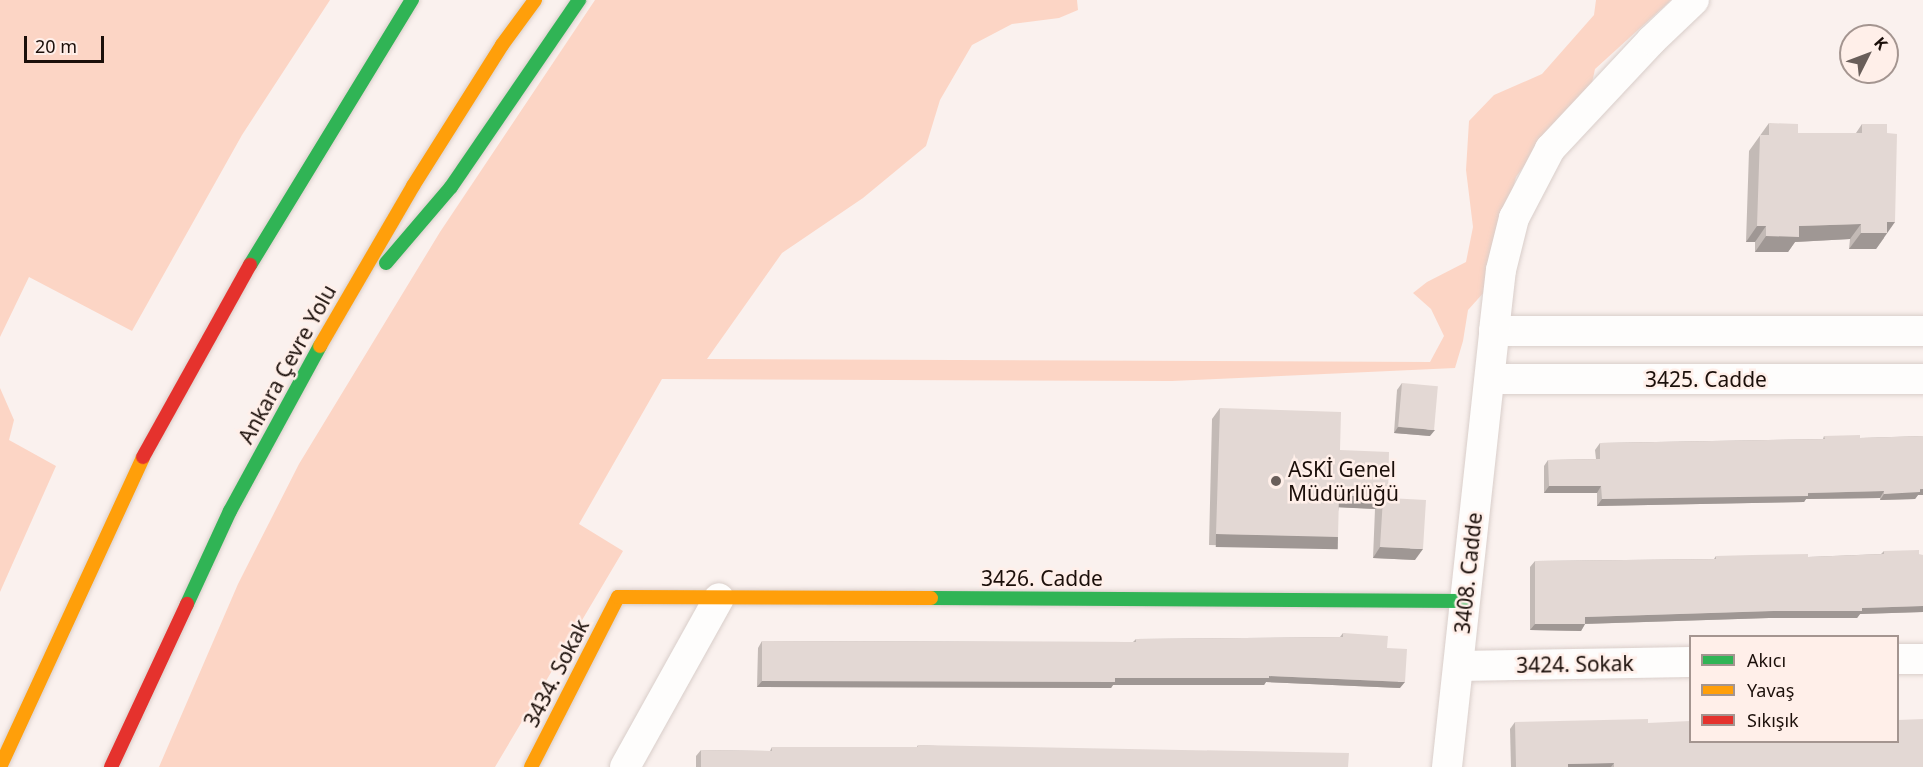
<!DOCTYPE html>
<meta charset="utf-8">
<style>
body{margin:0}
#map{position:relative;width:1923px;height:767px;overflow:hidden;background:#faf1ee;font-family:"Noto Sans",sans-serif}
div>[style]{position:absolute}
.green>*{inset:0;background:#fcd5c5}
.roads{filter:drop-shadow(0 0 2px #d9ceca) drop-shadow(0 0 2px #d9ceca)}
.street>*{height:30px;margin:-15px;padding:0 15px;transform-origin:15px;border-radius:15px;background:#fefdfc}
.fast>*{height:14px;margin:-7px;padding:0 7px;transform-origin:7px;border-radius:7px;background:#30b455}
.slow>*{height:14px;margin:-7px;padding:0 7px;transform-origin:7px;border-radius:7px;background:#ff9f0a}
.jam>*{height:14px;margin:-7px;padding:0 7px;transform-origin:7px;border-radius:7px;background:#e5322d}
.wall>*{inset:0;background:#c3bab6}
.shaded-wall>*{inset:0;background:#9f9794;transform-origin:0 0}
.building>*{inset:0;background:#e3d8d4;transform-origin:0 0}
.dots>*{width:16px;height:16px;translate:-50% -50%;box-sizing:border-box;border:3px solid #ffefe9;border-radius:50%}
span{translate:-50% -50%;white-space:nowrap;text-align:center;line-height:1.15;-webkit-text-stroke:5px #ffefe9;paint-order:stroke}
.street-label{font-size:21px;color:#1b0f0a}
.poi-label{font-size:21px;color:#1b0f0a}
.left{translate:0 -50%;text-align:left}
.legend{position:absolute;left:1689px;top:635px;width:210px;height:108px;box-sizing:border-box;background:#ffefe9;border:2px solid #a49590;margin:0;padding:8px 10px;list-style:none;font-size:18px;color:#1b0f0a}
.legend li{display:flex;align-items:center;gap:12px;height:30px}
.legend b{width:30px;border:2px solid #a49590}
.north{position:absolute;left:1839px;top:24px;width:60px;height:60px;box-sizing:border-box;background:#ffefe9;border:2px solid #a49590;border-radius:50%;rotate:48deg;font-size:16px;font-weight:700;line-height:24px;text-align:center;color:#1b0f0a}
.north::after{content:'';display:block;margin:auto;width:21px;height:27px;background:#695e5a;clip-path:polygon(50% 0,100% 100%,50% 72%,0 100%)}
.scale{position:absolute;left:24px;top:36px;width:80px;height:27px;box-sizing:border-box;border:3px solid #1b0f0a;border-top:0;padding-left:8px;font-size:18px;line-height:21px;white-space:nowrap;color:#1b0f0a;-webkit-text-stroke:4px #ffefe9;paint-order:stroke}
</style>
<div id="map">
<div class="green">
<div style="clip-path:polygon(0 0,330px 0,242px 135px,132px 331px,29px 277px,0 337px)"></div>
<div style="clip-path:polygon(595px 0,1077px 0,1078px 10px,1059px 18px,1012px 24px,972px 45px,940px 100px,926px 146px,863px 198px,782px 253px,707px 359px,1430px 362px,1444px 336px,1431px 309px,1413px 293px,1427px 282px,1466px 262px,1473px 227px,1466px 170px,1469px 121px,1494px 95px,1542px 74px,1594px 15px,1596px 0,1671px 0,1595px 69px,1590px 92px,1540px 144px,1516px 177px,1486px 290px,1468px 310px,1463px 341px,1455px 368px,1172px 381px,662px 379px,579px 524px,623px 551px,495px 767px,159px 767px,238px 584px,299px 464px,440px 232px)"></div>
<div style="clip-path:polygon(0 388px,14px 420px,9px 440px,56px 466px,0 592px)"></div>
</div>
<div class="roads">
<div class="street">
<div style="left:1494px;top:331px;width:429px"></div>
<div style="left:1490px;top:379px;width:433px"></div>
<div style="left:1898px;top:659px;width:25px"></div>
<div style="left:1459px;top:666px;width:231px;rotate:-1deg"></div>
<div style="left:625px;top:767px;width:193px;rotate:-60.9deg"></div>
<div style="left:1447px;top:767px;width:439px;rotate:-83.8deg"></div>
<div style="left:1494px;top:331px;width:61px;rotate:-83.5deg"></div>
<div style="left:1501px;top:270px;width:54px;rotate:-76deg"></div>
<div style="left:1514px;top:218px;width:78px;rotate:-62.4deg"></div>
<div style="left:1550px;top:149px;width:149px;rotate:-46.9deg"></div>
<div style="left:1652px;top:40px;width:58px;rotate:-43.6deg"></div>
</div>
<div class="fast">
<div style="left:386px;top:263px;width:100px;rotate:-49.5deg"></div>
<div style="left:451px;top:187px;width:227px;rotate:-55.6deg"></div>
<div style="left:250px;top:265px;width:311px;rotate:-58.6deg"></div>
<div style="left:931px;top:598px;width:534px;rotate:0.32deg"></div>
<div style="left:187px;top:604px;width:102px;rotate:-65.2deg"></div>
<div style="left:230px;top:511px;width:188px;rotate:-61.4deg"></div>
</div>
<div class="slow">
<div style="left:320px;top:346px;width:185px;rotate:-59.8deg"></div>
<div style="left:413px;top:186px;width:167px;rotate:-57.7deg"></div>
<div style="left:502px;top:45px;width:56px;rotate:-53.7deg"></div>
<div style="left:0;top:767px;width:341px;rotate:-65.2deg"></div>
<div style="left:531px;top:767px;width:191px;rotate:-62.9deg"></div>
<div style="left:618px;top:597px;width:313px;rotate:0.2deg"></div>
</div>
<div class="jam">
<div style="left:143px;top:457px;width:220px;rotate:-60.9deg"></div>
<div style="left:111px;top:767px;width:180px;rotate:-65deg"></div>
</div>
</div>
<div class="wall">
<div style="clip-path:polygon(1769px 123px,1798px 133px,1856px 133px,1862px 124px,1884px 238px,1876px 249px,1849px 249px,1850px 239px,1795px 242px,1788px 252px,1755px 252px,1755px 242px,1746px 242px,1749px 151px)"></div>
<div style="clip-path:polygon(1402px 383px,1430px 436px,1394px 433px,1397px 390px)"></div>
<div style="clip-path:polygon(1220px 408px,1340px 450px,1388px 498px,1415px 560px,1373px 558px,1375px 509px,1339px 507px,1330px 548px,1209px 545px,1212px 419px)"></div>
<div style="clip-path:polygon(1824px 436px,1860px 438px,1923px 436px,1923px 495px,1918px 495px,1915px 499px,1880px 500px,1880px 498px,1806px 499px,1804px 502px,1597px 506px,1597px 493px,1544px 493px,1544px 466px,1548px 460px,1596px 459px,1595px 450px,1600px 443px,1823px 439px)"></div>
<div style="clip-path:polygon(1884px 551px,1923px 555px,1923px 612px,1860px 614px,1857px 618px,1769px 618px,1585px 624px,1581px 631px,1530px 630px,1530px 567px,1535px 561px,1714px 559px,1716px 556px,1808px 557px,1881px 554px)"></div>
<div style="clip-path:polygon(1343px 633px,1387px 648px,1400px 688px,1266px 682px,1264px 685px,1113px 685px,1111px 688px,757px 687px,758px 648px,762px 641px,1133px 642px,1136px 639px,1340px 637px)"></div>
<div style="clip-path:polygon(1515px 722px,1648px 723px,1923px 767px,1511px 767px,1510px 729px)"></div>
<div style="clip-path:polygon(918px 745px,1348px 767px,696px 767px,696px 756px,701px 750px,770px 751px,772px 747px,917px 747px)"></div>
</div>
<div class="shaded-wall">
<div style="clip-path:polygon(1887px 222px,1895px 222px,1876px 249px,1849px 249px,1861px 233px)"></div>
<div style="clip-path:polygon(1861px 224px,1850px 239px,1795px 242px,1788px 252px,1755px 252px,1766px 236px,1799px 226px)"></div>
<div style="clip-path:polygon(1757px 226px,1766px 226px,1755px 242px,1746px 242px)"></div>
<div style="clip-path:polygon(1398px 427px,1435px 430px,1430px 436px,1394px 433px)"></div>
<div style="clip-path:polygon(1549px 486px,1601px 486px,1597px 493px,1544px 493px)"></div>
<div style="clip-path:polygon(1923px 489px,1923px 495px,1918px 495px,1915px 499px,1880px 500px,1884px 494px)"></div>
<div style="clip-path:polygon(1884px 491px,1880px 498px,1806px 499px,1804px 502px,1597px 506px,1602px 499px)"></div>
<div style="clip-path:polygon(1339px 495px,1383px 498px,1375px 509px,1331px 507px)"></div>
<div style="left:1216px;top:534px;width:122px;height:13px;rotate:1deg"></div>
<div style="clip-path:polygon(1380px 547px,1423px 549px,1415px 560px,1373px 558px)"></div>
<div style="clip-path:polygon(1923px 606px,1923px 612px,1860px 614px,1857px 618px,1769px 618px,1581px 624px,1585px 617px)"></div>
<div style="clip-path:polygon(1535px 624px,1585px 624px,1581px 631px,1530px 630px)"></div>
<div style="clip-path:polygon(1269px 676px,1405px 682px,1400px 688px,1266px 682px,1264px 685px,1113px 685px,1111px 688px,757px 687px,762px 681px)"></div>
<div style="clip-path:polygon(1614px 763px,1611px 767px,1566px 767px,1568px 764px)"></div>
</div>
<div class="building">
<div style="clip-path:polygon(1769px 123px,1798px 124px,1798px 133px,1862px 133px,1862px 124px,1887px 124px,1887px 133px,1897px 134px,1895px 222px,1887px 222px,1887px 233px,1861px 233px,1861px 224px,1799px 226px,1799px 237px,1766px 236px,1766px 226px,1757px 226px,1760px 135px,1769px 135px)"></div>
<div style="left:1402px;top:383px;width:36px;height:44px;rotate:5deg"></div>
<div style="clip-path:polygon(1220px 408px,1341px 412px,1340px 450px,1389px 452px,1388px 498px,1426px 500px,1423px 549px,1380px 547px,1383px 498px,1339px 495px,1338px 537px,1216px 534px)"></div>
<div style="clip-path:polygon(1860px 435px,1860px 438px,1923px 436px,1923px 489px,1920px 489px,1920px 492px,1884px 494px,1884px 491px,1808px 493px,1808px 496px,1602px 499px,1601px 486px,1549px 486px,1548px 460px,1600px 459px,1600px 443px,1825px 439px,1824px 436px)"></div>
<div style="clip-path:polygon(1919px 550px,1919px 555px,1923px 555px,1923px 606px,1862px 608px,1862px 611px,1774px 611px,1585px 617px,1585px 624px,1535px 624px,1535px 561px,1716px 559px,1716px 556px,1752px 555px,1808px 554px,1808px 557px,1884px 554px,1884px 551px)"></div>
<div style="clip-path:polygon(1343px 633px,1388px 636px,1387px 648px,1407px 649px,1405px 682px,1269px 676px,1269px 678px,1115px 678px,1115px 682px,762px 681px,762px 641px,1136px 642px,1136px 639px,1343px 637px)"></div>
<div style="clip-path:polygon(1648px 719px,1648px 723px,1690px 721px,1690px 741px,1898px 741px,1898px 720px,1923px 719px,1923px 767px,1614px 767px,1614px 763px,1568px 764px,1568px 767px,1516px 767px,1515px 722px)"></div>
<div style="clip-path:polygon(918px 745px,1349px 753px,1348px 767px,701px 767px,701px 750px,772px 751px,772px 747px,918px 747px)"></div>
</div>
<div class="dots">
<div style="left:1276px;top:481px;background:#695e5a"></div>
</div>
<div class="street-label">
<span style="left:287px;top:364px;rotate:-61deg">Ankara Çevre Yolu</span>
<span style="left:1706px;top:379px">3425. Cadde</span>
<span style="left:1468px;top:573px;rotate:-84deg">3408. Cadde</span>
<span style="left:1042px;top:578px">3426. Cadde</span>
<span style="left:1575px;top:664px;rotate:-1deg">3424. Sokak</span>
<span style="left:556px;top:673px;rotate:-63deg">3434. Sokak</span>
</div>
<div class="poi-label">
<span class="left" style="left:1288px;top:481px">ASKİ Genel<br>Müdürlüğü</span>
</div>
<ul class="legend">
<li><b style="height:8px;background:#30b455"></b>Akıcı</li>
<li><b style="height:8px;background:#ff9f0a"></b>Yavaş</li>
<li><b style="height:8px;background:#e5322d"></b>Sıkışık</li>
</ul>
<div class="north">K</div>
<div class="scale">20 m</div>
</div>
